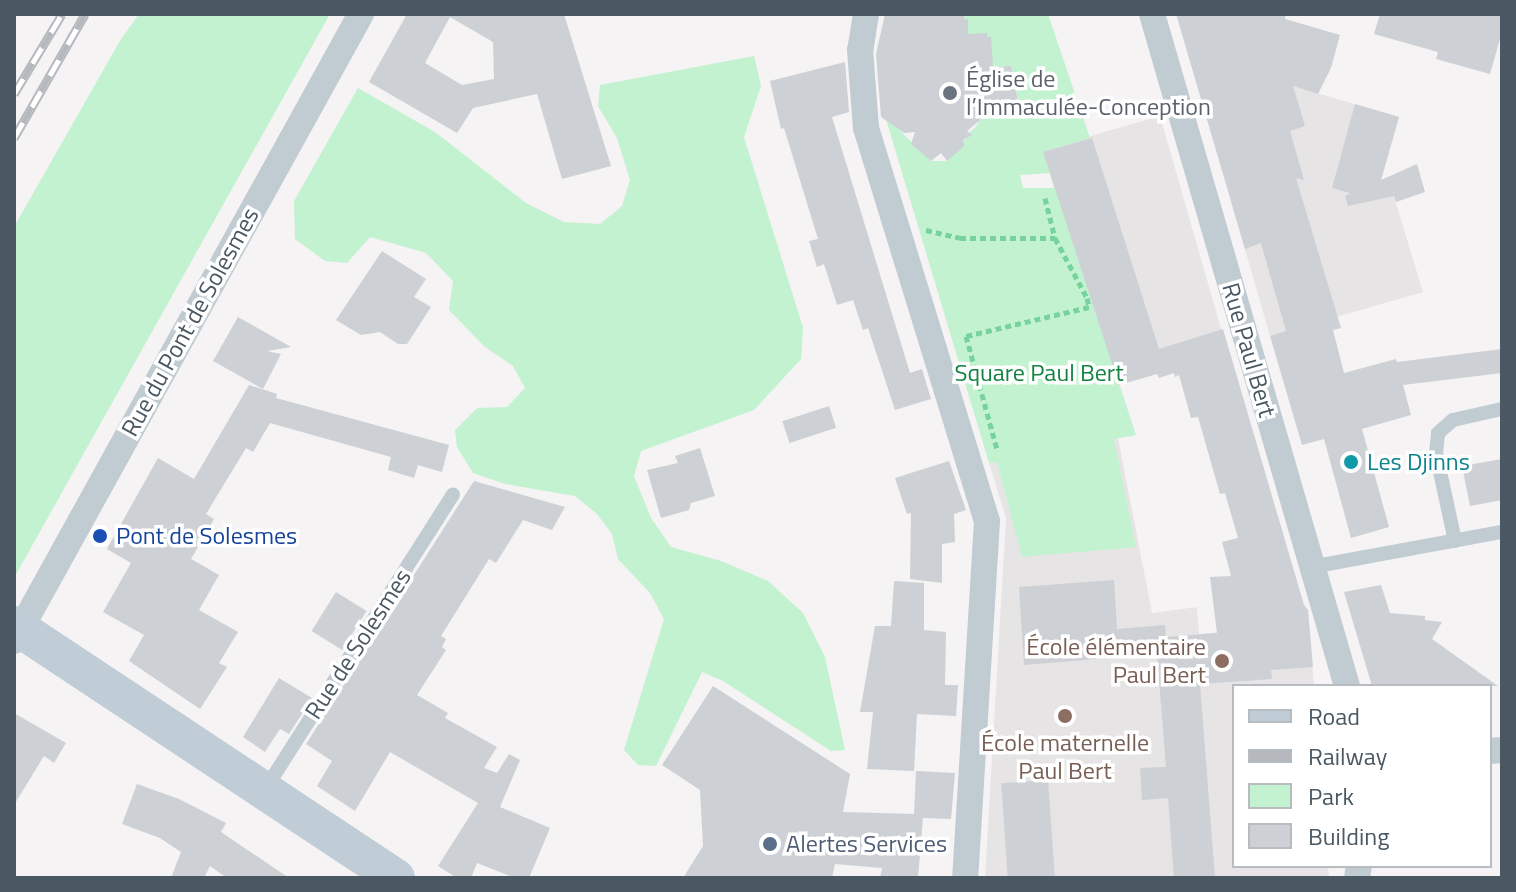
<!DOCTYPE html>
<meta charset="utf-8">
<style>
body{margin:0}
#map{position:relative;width:1516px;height:892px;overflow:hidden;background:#f5f3f3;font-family:"Titillium Web",sans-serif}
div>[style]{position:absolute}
.education>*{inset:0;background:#e6e4e5;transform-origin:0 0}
.green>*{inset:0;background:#c2f2d0}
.building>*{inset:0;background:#cdd0d5;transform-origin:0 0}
.path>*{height:5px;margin-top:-2.5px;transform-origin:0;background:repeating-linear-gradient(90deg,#77d29d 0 6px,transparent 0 10px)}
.service>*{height:14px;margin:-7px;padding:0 7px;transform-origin:7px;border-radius:7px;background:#c0cbd2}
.minor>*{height:26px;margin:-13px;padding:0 13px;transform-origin:13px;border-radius:13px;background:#c0cbd2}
.secondary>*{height:38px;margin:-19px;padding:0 19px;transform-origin:19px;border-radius:19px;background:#c0cdd7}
.rail>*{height:9px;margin-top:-4.5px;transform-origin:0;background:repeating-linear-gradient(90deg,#fff 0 18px,#b5b9bd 0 36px);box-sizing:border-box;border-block:2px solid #b5b9bd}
.dots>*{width:22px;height:22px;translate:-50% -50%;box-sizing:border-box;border:4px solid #fff;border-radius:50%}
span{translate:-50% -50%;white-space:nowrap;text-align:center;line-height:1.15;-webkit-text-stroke:7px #fff;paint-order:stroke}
.worship-label{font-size:24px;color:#5b616d}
.left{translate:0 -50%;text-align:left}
.street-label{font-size:24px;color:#495862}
.park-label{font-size:24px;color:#148341}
.culture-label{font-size:24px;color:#0d838f}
.transit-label{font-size:24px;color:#164399}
.education-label{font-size:24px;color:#785e54}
.right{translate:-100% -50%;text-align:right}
.service-label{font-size:24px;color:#4e5e75}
.frame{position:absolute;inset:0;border:16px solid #495862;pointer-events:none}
.legend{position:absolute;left:1232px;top:684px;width:260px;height:184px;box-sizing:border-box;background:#fff;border:2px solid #b6bcc0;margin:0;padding:10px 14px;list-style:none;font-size:24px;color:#495862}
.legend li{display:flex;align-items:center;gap:16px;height:40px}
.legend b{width:40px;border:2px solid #b6bcc0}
</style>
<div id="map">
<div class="education">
<div style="clip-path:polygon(1293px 86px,1399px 117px,1381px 180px,1388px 177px,1423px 292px,1270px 336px,1231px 201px,1273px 188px,1289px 131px)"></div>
<div style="left:1160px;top:116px;width:243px;height:122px;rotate:74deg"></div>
<div style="clip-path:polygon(1118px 438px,1152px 613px,1197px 607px,1199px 634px,1309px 624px,1314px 686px,1234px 686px,1234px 866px,1328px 866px,1329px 878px,985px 878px,1006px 518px,989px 463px)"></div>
</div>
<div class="green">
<div style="clip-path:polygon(139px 14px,330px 14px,14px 578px,14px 227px,121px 39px)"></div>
<div style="clip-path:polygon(964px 14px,1048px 14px,1090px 138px,1043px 152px,1050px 173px,1020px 175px,1023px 188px,1055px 188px,1136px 435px,1114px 439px,1136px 547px,1022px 557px,997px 462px,989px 463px,885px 116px,931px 161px,948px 161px,952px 149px,971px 135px,969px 133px,976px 127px,987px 104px,1018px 101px,1011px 66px,994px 67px,991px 79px,991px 37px,967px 38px,968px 20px,965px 20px)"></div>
<div style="clip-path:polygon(754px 56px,761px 86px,744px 137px,803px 328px,801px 359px,754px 410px,641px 451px,634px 476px,651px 518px,671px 547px,721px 561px,768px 581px,803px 613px,825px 657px,845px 750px,831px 751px,723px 681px,702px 672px,656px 766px,638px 765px,624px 750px,664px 619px,650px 593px,618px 559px,612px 534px,597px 514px,575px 496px,505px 484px,473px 473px,457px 447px,455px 430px,477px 408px,507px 407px,525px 388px,513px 366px,485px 347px,449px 310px,453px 281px,426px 253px,370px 237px,347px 263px,325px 261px,295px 239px,294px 201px,358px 88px,435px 132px,526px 203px,564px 222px,600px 224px,622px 206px,630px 180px,617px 138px,598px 106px,600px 85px)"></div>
</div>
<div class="building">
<div style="clip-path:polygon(evenodd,407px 14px,564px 14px,611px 166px,562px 179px,537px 94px,473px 108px,457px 133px,369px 82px,407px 14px,450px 17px,493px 42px,494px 79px,462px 85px,425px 63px,450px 17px)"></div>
<div style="clip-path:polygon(885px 14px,964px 14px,965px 20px,968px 19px,968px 34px,987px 33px,987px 37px,991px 37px,993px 67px,1011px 66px,1018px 102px,987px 104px,987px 114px,967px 131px,972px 135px,963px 140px,964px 146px,947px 161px,941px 153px,931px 161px,911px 144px,915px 132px,904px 133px,881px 117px,876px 54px)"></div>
<div style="clip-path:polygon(1176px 14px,1286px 14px,1285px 19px,1340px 35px,1331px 68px,1318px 94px,1293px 86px,1305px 126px,1290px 131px,1304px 180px,1296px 178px,1341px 328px,1333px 330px,1344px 373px,1396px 359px,1397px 362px,1502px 349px,1502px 373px,1403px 385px,1411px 415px,1362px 429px,1389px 527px,1351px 538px,1324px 439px,1302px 445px,1270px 336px,1286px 331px,1261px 243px,1245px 249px)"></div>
<div style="clip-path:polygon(1380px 14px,1502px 14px,1502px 32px,1490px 74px,1436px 59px,1438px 52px,1374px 34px)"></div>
<div style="clip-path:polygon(845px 62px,849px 112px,832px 117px,910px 373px,922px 369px,931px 399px,895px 410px,868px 328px,863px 330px,853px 300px,837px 305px,824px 264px,817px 267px,809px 241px,818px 239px,784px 128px,781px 129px,770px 81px)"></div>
<div style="clip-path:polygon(1355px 104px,1399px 117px,1381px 180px,1417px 164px,1425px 192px,1396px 202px,1394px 196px,1348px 206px,1345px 196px,1350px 193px,1332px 188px)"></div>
<div style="clip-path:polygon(1092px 138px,1159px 349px,1223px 329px,1304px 605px,1308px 610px,1313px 667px,1271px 670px,1272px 679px,1200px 684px,1215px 878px,1174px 878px,1168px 798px,1142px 800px,1140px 768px,1166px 767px,1157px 654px,1024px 665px,1019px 587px,1114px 580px,1117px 629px,1165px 625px,1166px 637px,1217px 633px,1210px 577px,1231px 576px,1222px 542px,1238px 538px,1225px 493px,1220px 494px,1198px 417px,1191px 418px,1179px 375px,1175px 377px,1174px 373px,1159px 378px,1157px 374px,1119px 385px,1043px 152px)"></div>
<div style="clip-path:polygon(382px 251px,426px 279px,414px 297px,431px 307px,407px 344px,398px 344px,380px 332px,361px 335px,336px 320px)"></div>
<div style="clip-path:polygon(238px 317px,291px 347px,267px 351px,281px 354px,263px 389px,213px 361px)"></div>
<div style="clip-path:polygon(249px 385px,277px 394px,276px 398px,449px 445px,442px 472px,418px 465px,414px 478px,388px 470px,391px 457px,270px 423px,253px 452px,246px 448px,206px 514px,214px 519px,191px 559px,219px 575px,199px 610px,238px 632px,219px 663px,227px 667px,200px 709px,129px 661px,144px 635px,103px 612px,131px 563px,107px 549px,158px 458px,194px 479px)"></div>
<div style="left:829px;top:406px;width:23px;height:49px;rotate:72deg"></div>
<div style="clip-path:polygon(700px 448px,715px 496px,691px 503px,689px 510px,661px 518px,647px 470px,678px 463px,675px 456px)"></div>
<div style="clip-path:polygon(1502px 459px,1502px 500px,1470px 506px,1462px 466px)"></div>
<div style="clip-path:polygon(949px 461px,966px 510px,954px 514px,955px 542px,942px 544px,942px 583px,910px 579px,911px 513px,907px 514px,895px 478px)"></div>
<div style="clip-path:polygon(474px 481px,565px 507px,552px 530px,523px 520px,496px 563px,489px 559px,441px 636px,446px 639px,442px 647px,446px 650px,417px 695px,448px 713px,445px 718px,497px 747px,484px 768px,497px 773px,509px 754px,520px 760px,500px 807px,550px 828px,529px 878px,515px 878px,477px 863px,471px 878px,457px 878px,438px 866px,478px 803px,390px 752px,355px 811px,317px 786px,332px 761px,306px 744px)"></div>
<div style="clip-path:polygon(894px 581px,924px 583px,924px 630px,946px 632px,945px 685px,958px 685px,956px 716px,917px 714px,914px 771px,867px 769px,873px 712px,860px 712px,875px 626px,891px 626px)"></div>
<div style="clip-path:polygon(1381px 585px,1390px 613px,1425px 616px,1425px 620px,1442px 622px,1432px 639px,1498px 686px,1372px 686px,1344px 592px)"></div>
<div style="left:336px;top:592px;width:36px;height:46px;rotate:32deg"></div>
<div style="clip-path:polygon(279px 678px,312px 698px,289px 734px,280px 729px,265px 752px,243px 737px)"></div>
<div style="clip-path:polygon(713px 686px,850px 774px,843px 812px,914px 814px,916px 771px,955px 773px,951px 819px,923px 818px,918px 878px,880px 878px,882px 868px,835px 864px,832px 878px,683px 878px,703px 846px,700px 790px,662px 765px)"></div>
<div style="clip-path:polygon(14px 713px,66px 743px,54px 763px,44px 756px,14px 805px)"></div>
<div style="left:1048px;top:780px;width:98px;height:47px;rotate:86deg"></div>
<div style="clip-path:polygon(137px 784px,179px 799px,226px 823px,221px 832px,289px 878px,227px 878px,210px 866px,204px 878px,171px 878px,181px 852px,160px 838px,122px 824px)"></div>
</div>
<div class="path">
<div style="left:1045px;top:198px;width:41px;rotate:76deg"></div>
<div style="left:926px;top:230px;width:35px;rotate:13deg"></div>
<div style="left:960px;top:238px;width:95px"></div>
<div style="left:1055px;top:238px;width:68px;rotate:61.9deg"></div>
<div style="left:1087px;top:298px;width:9px;rotate:77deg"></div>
<div style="left:1089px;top:307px;width:126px;rotate:166.7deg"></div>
<div style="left:966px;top:336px;width:117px;rotate:74.7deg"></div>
</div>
<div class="service">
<div style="left:1455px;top:541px;width:90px;rotate:-102.2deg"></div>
<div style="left:1436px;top:453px;width:20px;rotate:-84deg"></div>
<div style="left:1438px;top:433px;width:20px;rotate:-41deg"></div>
<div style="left:1453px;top:420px;width:50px;rotate:-12.7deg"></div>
<div style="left:1311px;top:567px;width:194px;rotate:-10.4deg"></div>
<div style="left:266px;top:788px;width:348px;rotate:-57.5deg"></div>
</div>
<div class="minor">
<div style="left:866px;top:14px;width:36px;rotate:99deg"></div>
<div style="left:860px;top:50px;width:78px;rotate:85.6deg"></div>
<div style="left:866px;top:128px;width:411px;rotate:72.9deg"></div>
<div style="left:987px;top:521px;width:358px;rotate:93.5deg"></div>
<div style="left:1152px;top:14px;width:700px;rotate:73.82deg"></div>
<div style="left:14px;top:641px;width:717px;rotate:-61.04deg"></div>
<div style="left:1490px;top:751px;width:12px;rotate:-5deg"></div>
<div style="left:1357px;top:878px;width:12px;rotate:-81deg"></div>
</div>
<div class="secondary">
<div style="left:14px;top:625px;width:458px;rotate:33.5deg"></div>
</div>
<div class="rail">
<div style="left:14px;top:94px;width:93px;rotate:-59deg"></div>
<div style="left:14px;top:138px;width:143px;rotate:-60.2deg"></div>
</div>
<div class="dots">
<div style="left:950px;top:93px;background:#6b7280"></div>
<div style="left:1351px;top:462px;background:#0f9aa8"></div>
<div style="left:100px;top:536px;background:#1a4fb4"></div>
<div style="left:1222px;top:661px;background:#8d6e63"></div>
<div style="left:1065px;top:716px;background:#8d6e63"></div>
<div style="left:770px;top:844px;background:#5c6f8a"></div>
</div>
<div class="worship-label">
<span class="left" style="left:966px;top:93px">Église de<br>l’Immaculée-Conception</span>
</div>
<div class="street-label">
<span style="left:190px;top:322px;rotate:-61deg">Rue du Pont de Solesmes</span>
<span style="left:1249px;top:350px;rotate:74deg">Rue Paul Bert</span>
<span style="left:358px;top:644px;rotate:-57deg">Rue de Solesmes</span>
</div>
<div class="park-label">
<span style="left:1039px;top:373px">Square Paul Bert</span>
</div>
<div class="culture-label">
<span class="left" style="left:1367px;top:462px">Les Djinns</span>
</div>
<div class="transit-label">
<span class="left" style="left:116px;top:536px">Pont de Solesmes</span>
</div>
<div class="education-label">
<span class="right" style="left:1206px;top:661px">École élémentaire<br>Paul Bert</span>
<span style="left:1065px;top:757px">École maternelle<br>Paul Bert</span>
</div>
<div class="service-label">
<span class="left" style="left:786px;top:844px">Alertes Services</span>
</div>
<div class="frame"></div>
<ul class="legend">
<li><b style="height:10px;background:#c0cdd7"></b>Road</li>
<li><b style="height:10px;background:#b5b9bd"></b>Railway</li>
<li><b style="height:22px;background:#c2f2d0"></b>Park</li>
<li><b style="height:22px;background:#cdd0d5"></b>Building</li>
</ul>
</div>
